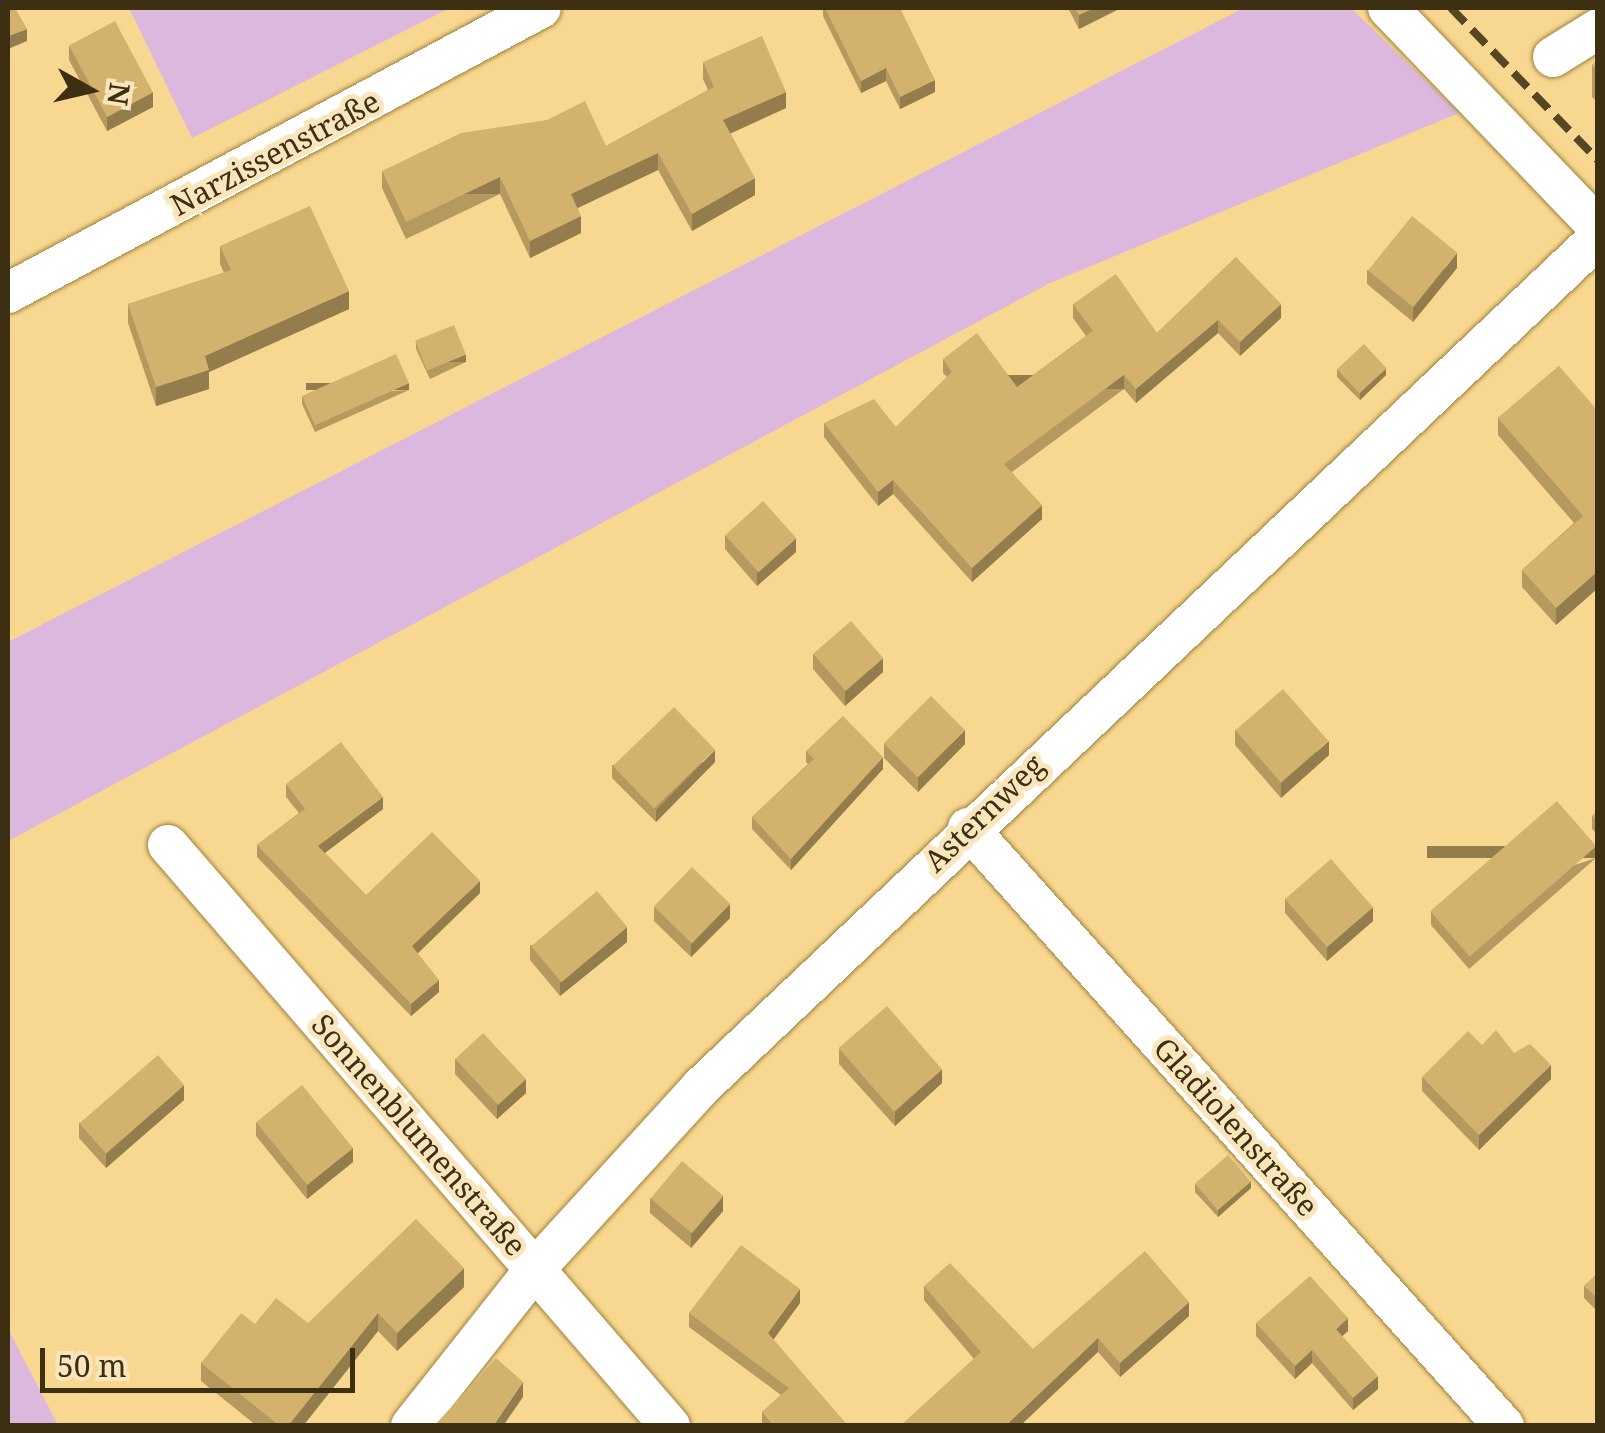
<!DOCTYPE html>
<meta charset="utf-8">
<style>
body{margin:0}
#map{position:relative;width:1605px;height:1433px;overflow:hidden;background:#f8d790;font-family:"Noto Serif",serif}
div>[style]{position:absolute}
.green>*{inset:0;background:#dcb8de}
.roads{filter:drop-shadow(0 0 2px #a0813c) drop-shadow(0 0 2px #a0813c)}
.minor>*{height:40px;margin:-20px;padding:0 20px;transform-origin:20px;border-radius:20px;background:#fff}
.rail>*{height:8px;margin-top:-4px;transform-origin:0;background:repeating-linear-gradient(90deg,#564623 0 20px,transparent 0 30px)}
.wall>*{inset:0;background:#b5995e}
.shaded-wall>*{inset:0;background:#947d4c;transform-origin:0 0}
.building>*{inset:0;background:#d3b26d;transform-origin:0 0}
span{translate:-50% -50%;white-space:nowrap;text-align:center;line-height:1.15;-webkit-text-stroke:10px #fae6bd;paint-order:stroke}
.street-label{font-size:30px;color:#3c2f12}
.frame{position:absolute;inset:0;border:10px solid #3c2f12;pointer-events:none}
.north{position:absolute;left:40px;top:40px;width:100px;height:100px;-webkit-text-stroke:8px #fae6bd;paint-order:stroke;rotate:98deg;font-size:28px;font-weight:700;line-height:40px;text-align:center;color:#3c2f12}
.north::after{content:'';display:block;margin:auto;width:35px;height:45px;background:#3c2f12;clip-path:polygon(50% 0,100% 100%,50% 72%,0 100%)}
.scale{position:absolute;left:40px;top:1348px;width:315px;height:45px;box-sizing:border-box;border:5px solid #3c2f12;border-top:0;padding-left:12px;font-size:30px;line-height:35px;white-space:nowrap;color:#3c2f12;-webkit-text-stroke:8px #fae6bd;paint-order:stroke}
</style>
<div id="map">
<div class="green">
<div style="clip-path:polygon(129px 8px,450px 8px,192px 138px)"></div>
<div style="clip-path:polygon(1244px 8px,1351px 8px,1459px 113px,1050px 283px,8px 841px,8px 642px)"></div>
<div style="clip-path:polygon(8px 1329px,58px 1425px,8px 1425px)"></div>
</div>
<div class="roads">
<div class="minor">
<div style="left:1388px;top:8px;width:303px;rotate:46.2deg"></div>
<div style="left:1553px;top:57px;width:53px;rotate:-31.9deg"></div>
<div style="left:8px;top:293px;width:604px;rotate:-28.13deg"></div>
<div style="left:968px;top:828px;width:803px;rotate:48.13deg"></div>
<div style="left:168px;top:845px;width:768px;rotate:49.17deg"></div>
<div style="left:411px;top:1426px;width:200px;rotate:-51.7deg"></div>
<div style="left:535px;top:1269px;width:245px;rotate:-47.6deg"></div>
<div style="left:700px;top:1088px;width:1236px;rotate:-43.43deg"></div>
</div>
</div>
<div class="rail">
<div style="left:1451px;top:8px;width:211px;rotate:46deg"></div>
</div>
<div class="wall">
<div style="clip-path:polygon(823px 8px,900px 8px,935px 92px,900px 109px,886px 81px,861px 93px,823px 16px)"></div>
<div style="clip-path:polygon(1068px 8px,1121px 8px,1079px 29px)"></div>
<div style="clip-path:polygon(69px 46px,153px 107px,107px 131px,69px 60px)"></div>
<div style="clip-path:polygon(1598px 60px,1598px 103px,1592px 97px,1592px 65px)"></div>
<div style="clip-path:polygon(703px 62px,786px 108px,730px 133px,755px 195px,692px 231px,658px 170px,578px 208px,581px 233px,530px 258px,500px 194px,406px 239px,382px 188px,382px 171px,606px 146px,708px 90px,703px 79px)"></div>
<div style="clip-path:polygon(220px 246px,349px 309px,209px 372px,209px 389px,156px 406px,128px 323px,128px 304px,224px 273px,220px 264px)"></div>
<div style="clip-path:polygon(1236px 257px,1281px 318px,1240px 356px,1218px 333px,1136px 403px,1124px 389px,1012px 472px,1042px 519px,972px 582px,893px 494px,878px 506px,824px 437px,824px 423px,896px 427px,947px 377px,943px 373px,943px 359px,1017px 387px,1086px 336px,1073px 318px,1073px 304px,1157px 333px)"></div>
<div style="clip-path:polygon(1457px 268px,1413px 322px,1367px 284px,1367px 270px)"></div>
<div style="clip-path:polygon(416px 342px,466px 362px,430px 379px,416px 349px)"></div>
<div style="clip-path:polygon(1559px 366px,1598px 588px,1556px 625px,1522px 587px,1522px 570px,1574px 523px,1498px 435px,1498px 418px)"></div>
<div style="clip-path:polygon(1337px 369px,1386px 375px,1360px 400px,1337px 377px)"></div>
<div style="clip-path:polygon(409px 390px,315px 432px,302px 404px,302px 396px)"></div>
<div style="clip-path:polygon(725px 535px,796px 552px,757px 586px,725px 549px)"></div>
<div style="clip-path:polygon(813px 654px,883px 672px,845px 706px,813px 669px)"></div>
<div style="clip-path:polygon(1235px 730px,1329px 755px,1281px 798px,1235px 745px)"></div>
<div style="clip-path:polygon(884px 744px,965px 744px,918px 792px,884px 758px)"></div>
<div style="clip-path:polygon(806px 751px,883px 769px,791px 870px,752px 829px,752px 817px,808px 764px,806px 762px)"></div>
<div style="clip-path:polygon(715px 762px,656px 822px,612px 778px,612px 765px)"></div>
<div style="clip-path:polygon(286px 784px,383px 809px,325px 853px,366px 895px,480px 893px,417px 953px,439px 992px,411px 1016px,257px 857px,257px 845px,299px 813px,286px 797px)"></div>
<div style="clip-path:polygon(1598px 811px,1598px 835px,1592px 829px,1592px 816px)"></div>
<div style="clip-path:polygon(1596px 858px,1469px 969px,1431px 925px,1431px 912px)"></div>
<div style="clip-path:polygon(1285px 899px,1373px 921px,1327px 961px,1285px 913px)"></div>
<div style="clip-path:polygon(654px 907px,730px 918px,691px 957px,654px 921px)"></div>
<div style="clip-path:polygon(627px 942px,560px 996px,530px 960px,530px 945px)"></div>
<div style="clip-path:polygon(1482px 1045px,1514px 1053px,1551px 1079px,1479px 1150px,1422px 1091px,1422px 1077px)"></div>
<div style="clip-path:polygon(839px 1049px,942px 1083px,895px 1126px,839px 1064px)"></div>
<div style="clip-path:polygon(455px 1059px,526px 1093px,497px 1119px,455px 1074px)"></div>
<div style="clip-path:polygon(184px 1100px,106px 1168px,79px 1138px,79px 1123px)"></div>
<div style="clip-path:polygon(256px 1122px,353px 1162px,307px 1199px,256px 1136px)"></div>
<div style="clip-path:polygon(1195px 1184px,1251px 1188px,1218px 1217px,1195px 1192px)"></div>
<div style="clip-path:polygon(650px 1198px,723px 1211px,691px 1248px,650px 1213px)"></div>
<div style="clip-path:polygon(1598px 1273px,1598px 1312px,1584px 1298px,1584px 1286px)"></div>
<div style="clip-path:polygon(924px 1286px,1033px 1349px,1189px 1316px,1120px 1377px,1098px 1352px,974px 1359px,924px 1300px)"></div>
<div style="clip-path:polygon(464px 1287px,397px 1351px,378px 1331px,303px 1426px,257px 1426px,201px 1381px,201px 1363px,255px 1324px,308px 1323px)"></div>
<div style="clip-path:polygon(800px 1303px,773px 1340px,848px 1426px,762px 1426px,762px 1412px,781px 1395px,689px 1327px,689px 1313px)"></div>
<div style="clip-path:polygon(1256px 1323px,1348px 1331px,1342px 1336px,1378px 1389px,1353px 1410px,1312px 1363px,1295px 1379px,1256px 1336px)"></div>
</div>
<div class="shaded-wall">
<div style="clip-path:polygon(1094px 8px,1121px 8px,1079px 29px,1079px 15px)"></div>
<div style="clip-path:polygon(27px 29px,27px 41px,8px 49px,8px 36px)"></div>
<div style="clip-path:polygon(886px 68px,886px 81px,861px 93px,861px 81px)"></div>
<div style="clip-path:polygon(935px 80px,935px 92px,900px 109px,900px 97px)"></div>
<div style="clip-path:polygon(153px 92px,153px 107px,107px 131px,107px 117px)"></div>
<div style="clip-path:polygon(786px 92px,786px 108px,723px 137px,723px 120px)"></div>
<div style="clip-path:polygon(658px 153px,658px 170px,571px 211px,571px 194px)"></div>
<div style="left:500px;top:177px;width:17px;height:104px;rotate:90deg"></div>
<div style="clip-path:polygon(755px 178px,755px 195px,692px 231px,692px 214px)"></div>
<div style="clip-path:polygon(581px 216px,581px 233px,530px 258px,530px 241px)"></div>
<div style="clip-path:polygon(1457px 253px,1457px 268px,1413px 322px,1413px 308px)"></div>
<div style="clip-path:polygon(349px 291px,349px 309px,209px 372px,209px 389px,156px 406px,156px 387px,205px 356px)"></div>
<div style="clip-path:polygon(1281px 304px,1281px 318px,1240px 356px,1240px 342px)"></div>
<div style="clip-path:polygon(1218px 320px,1218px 333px,1136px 403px,1136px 389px)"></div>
<div style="left:466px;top:355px;width:7px;height:40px;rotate:90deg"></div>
<div style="clip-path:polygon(1386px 368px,1386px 375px,1360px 400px,1360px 393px)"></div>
<div style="left:1124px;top:375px;width:14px;height:149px;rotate:90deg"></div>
<div style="left:409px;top:383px;width:7px;height:103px;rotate:90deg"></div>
<div style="clip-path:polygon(893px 480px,893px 494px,878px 506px,878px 492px)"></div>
<div style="clip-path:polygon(1042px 505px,1042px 519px,972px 582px,972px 568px)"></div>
<div style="clip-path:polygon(796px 538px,796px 552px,757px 586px,757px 571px)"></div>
<div style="clip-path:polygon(1598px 571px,1598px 588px,1556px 625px,1556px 608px)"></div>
<div style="clip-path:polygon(883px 658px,883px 672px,845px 706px,845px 692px)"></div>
<div style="clip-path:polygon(965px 730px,965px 744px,918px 792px,918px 778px)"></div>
<div style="clip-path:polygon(1329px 741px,1329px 755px,1281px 798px,1281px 783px)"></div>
<div style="clip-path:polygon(715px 750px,715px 762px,656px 822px,656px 810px)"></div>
<div style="clip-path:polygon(883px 757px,883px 769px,791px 870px,791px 859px)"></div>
<div style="clip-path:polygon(383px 797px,383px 809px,318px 858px,318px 846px)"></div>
<div style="left:1596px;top:846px;width:12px;height:169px;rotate:90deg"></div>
<div style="clip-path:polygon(480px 881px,480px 893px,412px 959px,412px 946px)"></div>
<div style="clip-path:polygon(730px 904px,730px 918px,691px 957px,691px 943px)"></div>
<div style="clip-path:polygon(1373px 907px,1373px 921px,1327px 961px,1327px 947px)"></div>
<div style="clip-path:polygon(627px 927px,627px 942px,560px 996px,560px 982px)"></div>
<div style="clip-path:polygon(439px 980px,439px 992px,411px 1016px,411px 1004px)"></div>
<div style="clip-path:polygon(1551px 1065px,1551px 1079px,1479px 1150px,1479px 1135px)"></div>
<div style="clip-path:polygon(942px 1069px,942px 1083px,895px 1126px,895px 1112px)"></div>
<div style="clip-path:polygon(526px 1079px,526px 1093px,497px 1119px,497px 1105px)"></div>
<div style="clip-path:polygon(184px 1085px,184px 1100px,106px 1168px,106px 1154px)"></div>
<div style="clip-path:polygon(353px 1148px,353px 1162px,307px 1199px,307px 1185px)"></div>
<div style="clip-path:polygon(1251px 1181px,1251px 1188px,1218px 1217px,1218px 1210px)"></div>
<div style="clip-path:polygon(723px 1196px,723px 1211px,691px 1248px,691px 1234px)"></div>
<div style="clip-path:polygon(464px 1268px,464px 1287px,397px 1351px,397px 1333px)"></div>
<div style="clip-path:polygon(800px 1289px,800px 1303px,768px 1347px,768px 1333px)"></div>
<div style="clip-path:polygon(1189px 1302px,1189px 1316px,1120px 1377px,1120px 1363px)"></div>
<div style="clip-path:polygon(378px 1313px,378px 1331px,303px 1426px,288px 1426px)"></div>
<div style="clip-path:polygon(1348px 1318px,1348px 1331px,1336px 1342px,1336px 1329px)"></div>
<div style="clip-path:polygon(1098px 1338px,1098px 1352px,1020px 1426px,1005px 1426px)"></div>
<div style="clip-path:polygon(1312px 1350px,1312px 1363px,1295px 1379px,1295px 1366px)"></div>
<div style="clip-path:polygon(1378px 1376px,1378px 1389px,1353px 1410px,1353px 1398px)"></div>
<div style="clip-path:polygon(523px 1382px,523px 1397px,503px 1426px,493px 1426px)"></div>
</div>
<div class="building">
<div style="clip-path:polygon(8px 8px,15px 8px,27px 29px,8px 36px)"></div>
<div style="clip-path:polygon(825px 8px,900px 8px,935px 80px,900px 97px,886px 68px,861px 81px)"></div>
<div style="clip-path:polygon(1075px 8px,1094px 8px,1079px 15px)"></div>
<div style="left:115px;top:21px;width:81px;height:52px;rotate:62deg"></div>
<div style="clip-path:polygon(762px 36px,786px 92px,723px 120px,755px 178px,692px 214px,658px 153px,571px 194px,581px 216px,530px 241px,500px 177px,406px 222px,382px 171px,461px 133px,547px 120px,585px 101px,606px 146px,714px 87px,703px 62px)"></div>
<div style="clip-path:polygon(1598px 60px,1598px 72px,1592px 65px)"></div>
<div style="clip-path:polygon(310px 206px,349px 291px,205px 356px,209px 370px,156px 387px,128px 304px,231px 270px,220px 246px)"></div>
<div style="left:1412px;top:216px;width:58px;height:70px;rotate:39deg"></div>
<div style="clip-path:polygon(1236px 257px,1281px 304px,1240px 342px,1218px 320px,1136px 389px,1124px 375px,1004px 464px,1042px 505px,972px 568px,893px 480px,878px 492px,824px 423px,874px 399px,896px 427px,952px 372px,943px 359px,977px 333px,1017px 387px,1093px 331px,1073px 304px,1116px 274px,1157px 333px)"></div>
<div style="left:454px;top:325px;width:32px;height:42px;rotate:68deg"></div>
<div style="left:1364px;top:344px;width:33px;height:37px;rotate:47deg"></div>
<div style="left:396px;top:354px;width:32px;height:103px;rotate:66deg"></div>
<div style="clip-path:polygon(1559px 366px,1598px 411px,1598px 571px,1556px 608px,1522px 570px,1583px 516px,1498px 418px)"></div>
<div style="left:763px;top:501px;width:50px;height:51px;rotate:48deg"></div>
<div style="left:851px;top:621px;width:49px;height:50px;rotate:49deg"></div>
<div style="left:1283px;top:689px;width:69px;height:63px;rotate:49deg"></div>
<div style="left:931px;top:696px;width:48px;height:67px;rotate:45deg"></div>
<div style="left:674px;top:707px;width:59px;height:85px;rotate:46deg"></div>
<div style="clip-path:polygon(843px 716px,883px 757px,791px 859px,752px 817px,814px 759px,806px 751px)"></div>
<div style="clip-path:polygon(341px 742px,383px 797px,318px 846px,366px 895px,432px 832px,480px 881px,412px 946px,439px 980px,411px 1004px,257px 845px,305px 809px,286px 784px)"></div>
<div style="left:1557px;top:801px;width:60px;height:168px;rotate:49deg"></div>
<div style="clip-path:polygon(1598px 811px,1598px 822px,1592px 816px)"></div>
<div style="left:1331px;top:859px;width:64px;height:61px;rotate:49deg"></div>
<div style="left:692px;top:867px;width:53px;height:55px;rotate:44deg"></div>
<div style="left:597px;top:891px;width:47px;height:86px;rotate:50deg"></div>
<div style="left:887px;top:1006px;width:84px;height:64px;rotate:49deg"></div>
<div style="clip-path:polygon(1496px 1030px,1514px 1053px,1530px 1044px,1551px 1065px,1479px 1135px,1422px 1077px,1468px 1031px,1482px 1045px)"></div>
<div style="left:483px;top:1033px;width:63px;height:38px;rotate:47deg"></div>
<div style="left:158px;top:1055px;width:40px;height:104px;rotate:49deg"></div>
<div style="left:302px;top:1085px;width:81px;height:59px;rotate:51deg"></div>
<div style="left:1228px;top:1155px;width:35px;height:44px;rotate:49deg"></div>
<div style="left:682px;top:1161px;width:54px;height:49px;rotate:40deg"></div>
<div style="clip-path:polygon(416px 1219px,464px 1268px,397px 1333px,378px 1313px,288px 1426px,280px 1426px,201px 1363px,241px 1313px,255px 1324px,276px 1298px,308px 1323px)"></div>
<div style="clip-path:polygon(741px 1245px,800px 1289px,768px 1333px,848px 1426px,774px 1426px,762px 1412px,789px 1388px,689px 1313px)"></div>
<div style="clip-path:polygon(1145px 1251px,1189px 1302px,1120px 1363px,1098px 1338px,1005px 1426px,900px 1426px,981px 1352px,924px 1286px,950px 1263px,1033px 1349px)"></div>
<div style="clip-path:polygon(1598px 1273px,1598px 1299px,1584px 1286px)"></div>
<div style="clip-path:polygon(1310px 1276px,1348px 1318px,1336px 1329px,1378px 1376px,1353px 1398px,1312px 1350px,1295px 1366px,1256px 1323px)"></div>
<div style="clip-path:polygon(496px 1358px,523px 1382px,493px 1426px,434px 1426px)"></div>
</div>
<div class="street-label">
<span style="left:275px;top:153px;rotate:-28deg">Narzissenstraße</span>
<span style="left:984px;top:813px;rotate:-44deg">Asternweg</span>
<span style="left:1236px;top:1127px;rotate:48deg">Gladiolenstraße</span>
<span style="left:419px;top:1135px;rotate:49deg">Sonnenblumenstraße</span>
</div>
<div class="frame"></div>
<div class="north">N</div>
<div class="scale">50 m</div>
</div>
